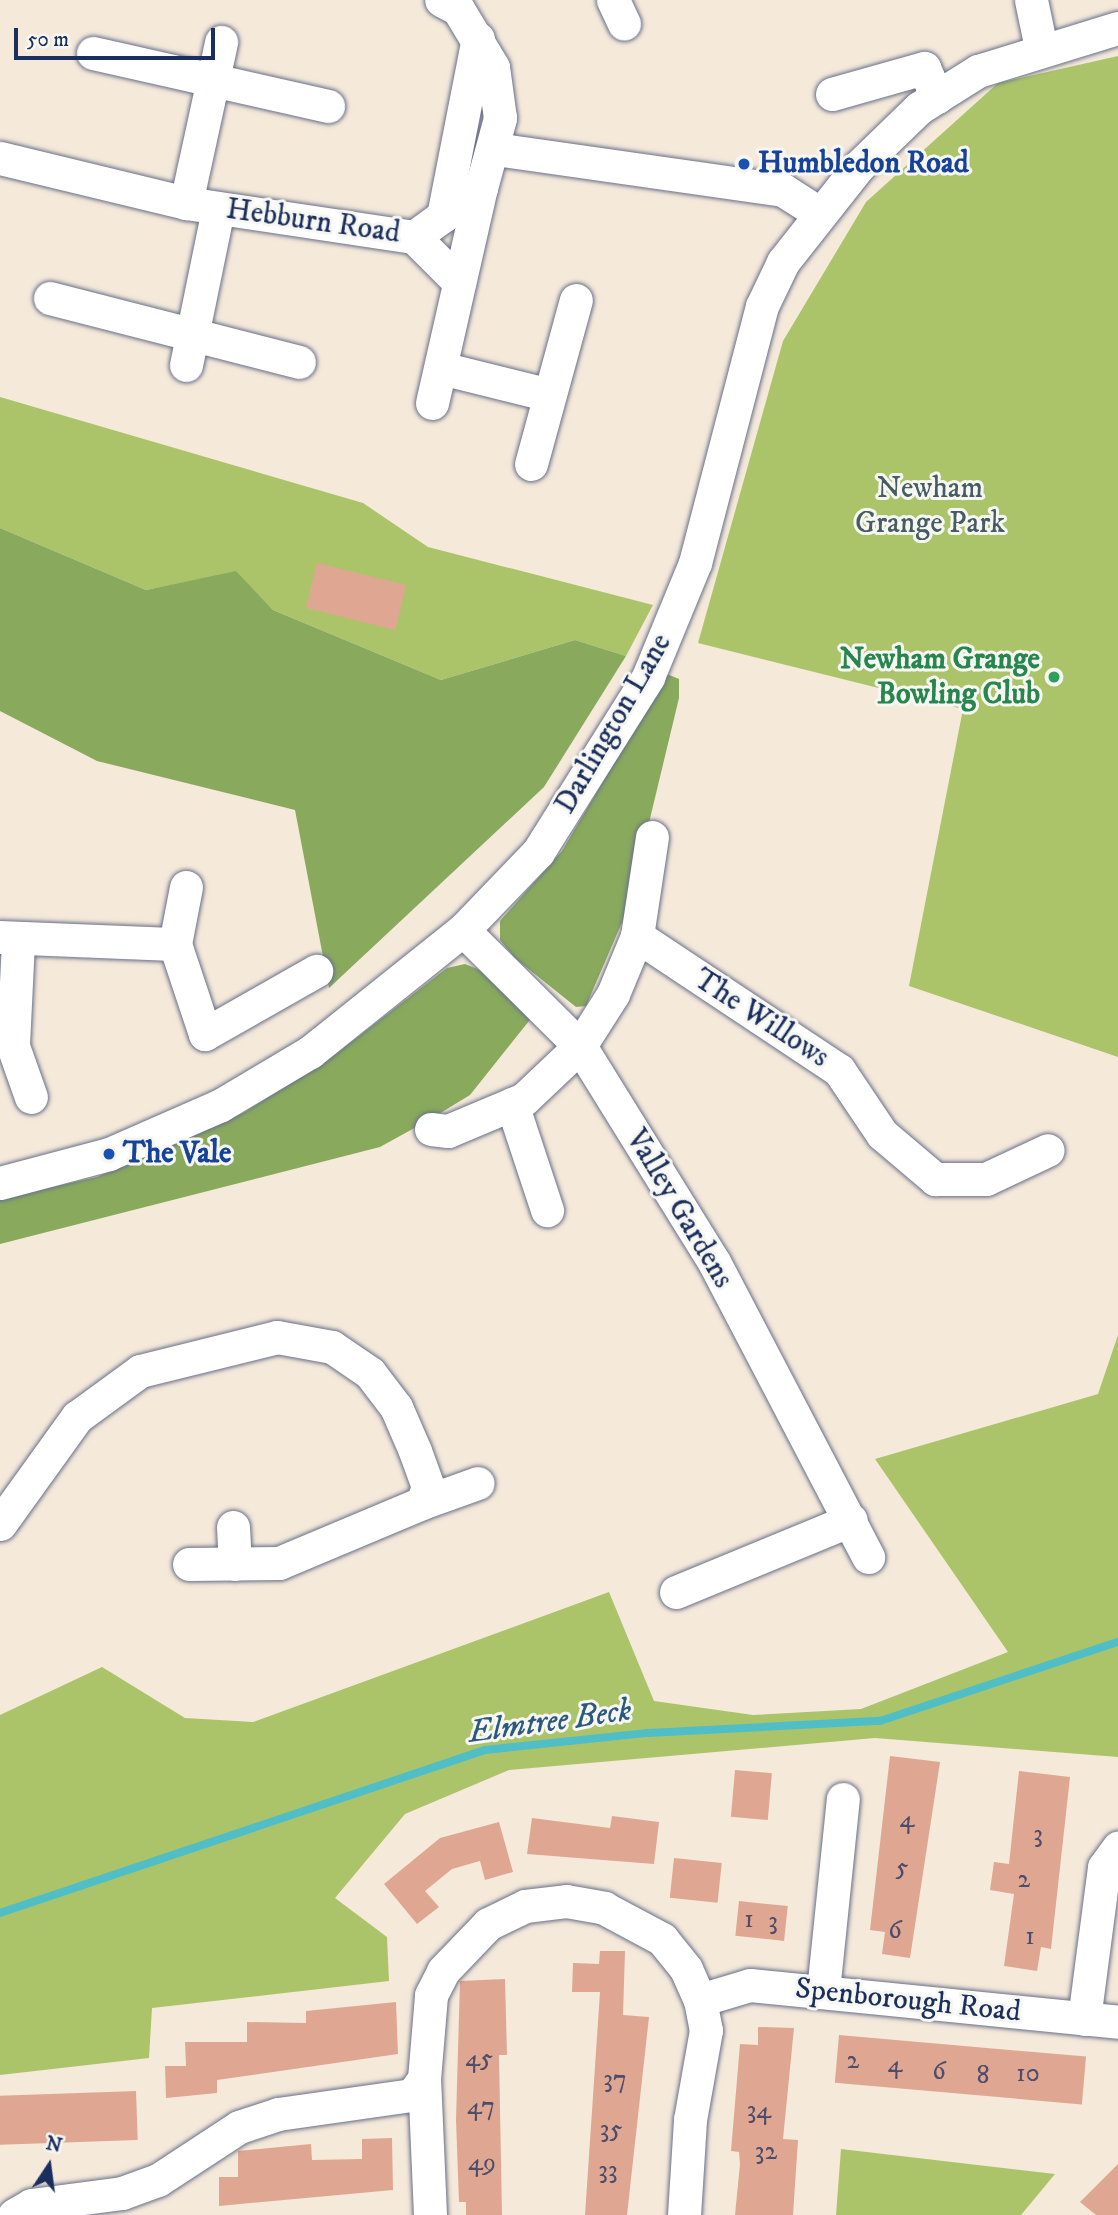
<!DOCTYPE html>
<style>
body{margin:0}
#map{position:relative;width:1118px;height:2215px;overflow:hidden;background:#f5e9da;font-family:"IM FELL DW Pica",serif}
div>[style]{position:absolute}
.green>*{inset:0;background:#acc469}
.forest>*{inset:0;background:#89aa5d}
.stream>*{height:8px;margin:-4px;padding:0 4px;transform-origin:4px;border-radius:4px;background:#50bec7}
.building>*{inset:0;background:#dfa792;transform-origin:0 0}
.roads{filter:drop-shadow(0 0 2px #677089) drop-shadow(0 0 2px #677089)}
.minor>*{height:33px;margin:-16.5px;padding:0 16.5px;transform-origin:16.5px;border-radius:16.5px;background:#fff}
.dots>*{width:19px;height:19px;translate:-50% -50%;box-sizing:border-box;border:4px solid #f6f6f2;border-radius:50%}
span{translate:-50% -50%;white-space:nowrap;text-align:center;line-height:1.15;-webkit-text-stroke:6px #f6f6f2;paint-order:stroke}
.number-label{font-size:26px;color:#4c4d6b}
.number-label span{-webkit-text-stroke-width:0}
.transit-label{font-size:30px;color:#164399;font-weight:700}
.left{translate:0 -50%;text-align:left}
.street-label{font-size:30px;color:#1b2f5e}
.park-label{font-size:30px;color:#465c61}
.leisure-label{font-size:30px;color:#27864d;font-weight:700}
.right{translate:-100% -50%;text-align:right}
.water-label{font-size:32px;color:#2b5a7e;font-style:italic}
.north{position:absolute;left:14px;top:2131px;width:70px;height:70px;-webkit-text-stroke:5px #f6f6f2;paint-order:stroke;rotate:13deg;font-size:19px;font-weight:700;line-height:28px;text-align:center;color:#1b2f5e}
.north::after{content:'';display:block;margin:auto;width:24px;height:32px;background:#1b2f5e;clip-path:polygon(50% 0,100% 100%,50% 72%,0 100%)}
.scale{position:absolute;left:14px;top:28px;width:201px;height:32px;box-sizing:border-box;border:4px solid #1b2f5e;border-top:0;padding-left:9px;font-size:21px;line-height:24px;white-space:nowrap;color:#1b2f5e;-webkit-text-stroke:5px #f6f6f2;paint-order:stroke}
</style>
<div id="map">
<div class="green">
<div style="clip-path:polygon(1118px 56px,1118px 1057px,909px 986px,963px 709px,698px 643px,783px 341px,866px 202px,998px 83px)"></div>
<div style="clip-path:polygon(0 397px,363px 503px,428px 547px,653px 605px,626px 656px,575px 640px,441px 680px,273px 610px,236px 572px,146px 590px,0 528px)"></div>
<div style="clip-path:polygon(1118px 1335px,1118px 1757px,875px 1738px,509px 1770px,405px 1814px,335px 1898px,387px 1937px,389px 1981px,152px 2008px,149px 2058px,0 2075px,0 1715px,102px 1667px,185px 1718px,253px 1722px,609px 1592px,654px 1701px,753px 1715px,861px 1709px,1008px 1652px,875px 1459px,1098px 1394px)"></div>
<div style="clip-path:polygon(841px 2149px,1055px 2174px,1021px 2215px,836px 2215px)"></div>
</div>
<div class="forest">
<div style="clip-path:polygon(0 528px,146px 590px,236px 571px,273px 610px,441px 680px,575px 640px,626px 656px,544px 787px,329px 988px,295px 810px,97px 761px,0 711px)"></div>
<div style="clip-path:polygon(667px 674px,679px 679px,679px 698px,629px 906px,586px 1006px,576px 1007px,516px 959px,500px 940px,500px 921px,562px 851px)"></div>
<div style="clip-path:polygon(465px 964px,485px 972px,533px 1016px,470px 1095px,429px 1120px,380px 1147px,0 1244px,0 1199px,97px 1177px,243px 1113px,328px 1060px,447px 968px)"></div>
</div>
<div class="stream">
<div style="left:0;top:1913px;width:512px;rotate:-18.58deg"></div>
<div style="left:485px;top:1750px;width:164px;rotate:-6deg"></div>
<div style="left:648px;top:1733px;width:232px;rotate:-3deg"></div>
<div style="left:880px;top:1721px;width:251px;rotate:-18.4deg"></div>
</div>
<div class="building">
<div style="left:317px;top:563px;width:92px;height:46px;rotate:14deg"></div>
<div style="clip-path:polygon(890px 1756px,940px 1762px,910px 1958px,882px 1954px,885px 1932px,870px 1930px)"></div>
<div style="left:735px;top:1770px;width:37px;height:47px;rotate:5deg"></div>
<div style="clip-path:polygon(1019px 1771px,1070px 1777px,1051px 1949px,1041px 1947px,1037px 1971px,1004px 1966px,1014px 1894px,990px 1890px,994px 1862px,1009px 1864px)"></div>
<div style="clip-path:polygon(612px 1816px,659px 1822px,654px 1864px,527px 1854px,532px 1818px,610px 1828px)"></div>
<div style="clip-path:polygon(499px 1822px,513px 1872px,485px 1880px,480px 1861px,452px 1869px,425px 1891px,439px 1907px,417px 1924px,384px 1884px,440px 1838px)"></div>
<div style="left:674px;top:1858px;width:48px;height:40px;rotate:6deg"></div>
<div style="left:739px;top:1901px;width:49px;height:35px;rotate:6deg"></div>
<div style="clip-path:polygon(600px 1951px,625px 1951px,623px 2015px,649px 2017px,627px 2215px,585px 2215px,600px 1992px,572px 1992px,573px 1963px,599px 1964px)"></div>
<div style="clip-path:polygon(505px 1979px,507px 2055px,499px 2055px,502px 2215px,466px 2215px,466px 2202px,459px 2202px,456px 2120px,460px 1981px)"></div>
<div style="clip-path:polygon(396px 2002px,398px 2054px,217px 2080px,217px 2093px,166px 2098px,165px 2066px,186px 2066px,185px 2042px,247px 2042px,247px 2022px,306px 2023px,306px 2011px)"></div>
<div style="clip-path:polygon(758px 2027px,794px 2028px,783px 2139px,798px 2140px,793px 2215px,735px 2215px,740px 2164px,739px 2152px,731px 2151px,740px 2044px,758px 2045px)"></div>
<div style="left:839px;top:2035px;width:248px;height:48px;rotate:5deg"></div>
<div style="left:136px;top:2091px;width:49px;height:138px;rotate:88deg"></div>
<div style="clip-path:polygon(392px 2138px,393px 2190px,219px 2206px,219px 2177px,238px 2177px,238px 2151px,311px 2144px,312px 2160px,362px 2159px,362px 2139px)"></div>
<div style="clip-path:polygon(1118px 2164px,1118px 2215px,1096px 2215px,1080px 2202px)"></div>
</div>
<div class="roads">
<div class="minor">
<div style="left:613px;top:0;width:26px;rotate:65deg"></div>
<div style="left:1031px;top:0;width:49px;rotate:78.2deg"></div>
<div style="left:93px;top:53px;width:241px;rotate:12.7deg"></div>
<div style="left:832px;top:94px;width:96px;rotate:-15.8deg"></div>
<div style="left:924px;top:68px;width:32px;rotate:66deg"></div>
<div style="left:495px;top:149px;width:291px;rotate:8.1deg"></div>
<div style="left:783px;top:190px;width:43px;rotate:32.6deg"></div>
<div style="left:0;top:158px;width:191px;rotate:13.6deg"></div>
<div style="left:186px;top:203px;width:231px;rotate:8.5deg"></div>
<div style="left:414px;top:237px;width:83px;rotate:-36.2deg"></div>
<div style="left:481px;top:188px;width:73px;rotate:-74.8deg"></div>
<div style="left:500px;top:118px;width:51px;rotate:-97.8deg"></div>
<div style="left:493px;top:67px;width:68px;rotate:-121.1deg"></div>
<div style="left:458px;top:9px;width:19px;rotate:-152deg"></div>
<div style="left:186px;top:203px;width:165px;rotate:-77.7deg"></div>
<div style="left:443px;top:216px;width:181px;rotate:-78.9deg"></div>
<div style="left:414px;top:237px;width:64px;rotate:45deg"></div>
<div style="left:50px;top:298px;width:257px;rotate:14.4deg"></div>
<div style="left:186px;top:365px;width:159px;rotate:-78.4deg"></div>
<div style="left:441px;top:368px;width:111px;rotate:14deg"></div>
<div style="left:432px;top:403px;width:221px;rotate:-77.2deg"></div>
<div style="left:531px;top:464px;width:170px;rotate:-74.7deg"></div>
<div style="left:186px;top:887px;width:58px;rotate:100.9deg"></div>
<div style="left:175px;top:944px;width:95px;rotate:71.6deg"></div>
<div style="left:205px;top:1034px;width:128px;rotate:-29.6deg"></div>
<div style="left:463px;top:930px;width:165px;rotate:44.8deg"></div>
<div style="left:580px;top:1046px;width:254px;rotate:58.2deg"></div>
<div style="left:714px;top:1262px;width:333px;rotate:62.4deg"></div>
<div style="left:637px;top:936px;width:242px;rotate:33.6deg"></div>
<div style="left:839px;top:1070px;width:77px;rotate:56.1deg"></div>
<div style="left:882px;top:1134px;width:70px;rotate:40.3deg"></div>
<div style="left:935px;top:1179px;width:51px"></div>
<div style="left:986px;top:1179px;width:68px;rotate:-25.1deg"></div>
<div style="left:0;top:937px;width:175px;rotate:2.3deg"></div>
<div style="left:18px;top:942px;width:104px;rotate:92.8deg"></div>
<div style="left:13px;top:1046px;width:54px;rotate:70.6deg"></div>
<div style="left:512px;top:1104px;width:112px;rotate:71.7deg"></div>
<div style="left:431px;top:1129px;width:17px;rotate:7deg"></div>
<div style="left:448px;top:1131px;width:82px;rotate:-22.8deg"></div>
<div style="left:524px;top:1099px;width:77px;rotate:-43.4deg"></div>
<div style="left:580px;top:1046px;width:62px;rotate:-57.6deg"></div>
<div style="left:613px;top:994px;width:63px;rotate:-67.5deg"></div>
<div style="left:637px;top:936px;width:100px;rotate:-81.4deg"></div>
<div style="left:0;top:1183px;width:113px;rotate:-14.9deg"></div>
<div style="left:109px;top:1154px;width:122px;rotate:-23.6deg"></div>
<div style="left:221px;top:1105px;width:104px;rotate:-30.8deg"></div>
<div style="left:310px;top:1052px;width:196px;rotate:-38.6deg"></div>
<div style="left:463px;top:930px;width:108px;rotate:-46.1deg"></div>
<div style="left:538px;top:852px;width:207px;rotate:-57.8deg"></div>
<div style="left:648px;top:677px;width:123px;rotate:-67.6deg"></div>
<div style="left:695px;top:563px;width:266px;rotate:-75.4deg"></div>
<div style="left:762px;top:306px;width:49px;rotate:-64.5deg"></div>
<div style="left:783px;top:262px;width:121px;rotate:-51.7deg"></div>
<div style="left:858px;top:167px;width:85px;rotate:-44deg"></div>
<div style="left:919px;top:108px;width:70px;rotate:-32.1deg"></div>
<div style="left:978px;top:71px;width:146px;rotate:-17.1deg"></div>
<div style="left:422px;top:1503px;width:59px;rotate:-19.7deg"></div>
<div style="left:0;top:1524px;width:132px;rotate:-54.3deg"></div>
<div style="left:77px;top:1417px;width:78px;rotate:-36.1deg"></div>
<div style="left:140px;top:1371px;width:141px;rotate:-13.9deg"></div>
<div style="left:277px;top:1337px;width:56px;rotate:10.3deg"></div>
<div style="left:332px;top:1347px;width:46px;rotate:34.4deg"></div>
<div style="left:370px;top:1373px;width:43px;rotate:52.6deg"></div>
<div style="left:396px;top:1407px;width:48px;rotate:66.6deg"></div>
<div style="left:415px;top:1451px;width:37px;rotate:70deg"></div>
<div style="left:428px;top:1486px;width:18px;rotate:109deg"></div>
<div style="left:422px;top:1503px;width:155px;rotate:157.2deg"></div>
<div style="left:279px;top:1563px;width:90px;rotate:179.4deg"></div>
<div style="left:233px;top:1527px;width:37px;rotate:87deg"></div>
<div style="left:676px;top:1592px;width:189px;rotate:-22.4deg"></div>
<div style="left:823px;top:1991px;width:193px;rotate:-84.1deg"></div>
<div style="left:700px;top:2000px;width:52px;rotate:-16.7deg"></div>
<div style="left:750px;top:1985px;width:370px;rotate:5.7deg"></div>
<div style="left:1084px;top:2019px;width:153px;rotate:-82.5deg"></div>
<div style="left:1104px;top:1867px;width:24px;rotate:-54deg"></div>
<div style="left:14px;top:2215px;width:20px;rotate:-30deg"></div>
<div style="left:31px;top:2205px;width:92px;rotate:-7.5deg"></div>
<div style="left:122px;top:2193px;width:38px;rotate:-20deg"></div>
<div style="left:158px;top:2180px;width:97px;rotate:-33.2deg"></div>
<div style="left:239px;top:2127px;width:41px;rotate:-18.4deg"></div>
<div style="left:278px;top:2114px;width:135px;rotate:-8.1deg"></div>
<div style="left:412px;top:2095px;width:20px;rotate:-53deg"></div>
<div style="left:430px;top:2215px;width:136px;rotate:-92.5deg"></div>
<div style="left:424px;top:2079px;width:84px;rotate:-85.2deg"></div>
<div style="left:431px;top:1995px;width:27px;rotate:-63deg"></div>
<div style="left:443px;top:1971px;width:65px;rotate:-46.2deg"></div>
<div style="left:488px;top:1924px;width:41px;rotate:-25.9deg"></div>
<div style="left:525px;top:1906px;width:41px;rotate:-7deg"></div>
<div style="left:566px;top:1901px;width:39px;rotate:10deg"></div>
<div style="left:604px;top:1908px;width:66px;rotate:28.1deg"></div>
<div style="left:662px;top:1939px;width:38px;rotate:51deg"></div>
<div style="left:686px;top:1969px;width:34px;rotate:66deg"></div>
<div style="left:700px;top:2000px;width:31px;rotate:79deg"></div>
<div style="left:706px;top:2030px;width:91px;rotate:100.1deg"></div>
<div style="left:690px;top:2120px;width:95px;rotate:93.6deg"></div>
</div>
</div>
<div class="dots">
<div style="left:744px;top:164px;background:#1a4fb4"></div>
<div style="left:1054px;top:677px;background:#2e9e5b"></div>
<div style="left:109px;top:1154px;background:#1a4fb4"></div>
</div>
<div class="number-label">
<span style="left:907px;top:1820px">4</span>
<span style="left:1038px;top:1835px">3</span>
<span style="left:902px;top:1868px">5</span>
<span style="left:1024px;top:1880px">2</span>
<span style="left:749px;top:1920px">1</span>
<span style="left:773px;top:1922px">3</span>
<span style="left:895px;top:1931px">6</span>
<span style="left:1030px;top:1937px">1</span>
<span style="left:479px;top:2059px">45</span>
<span style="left:853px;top:2061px">2</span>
<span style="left:895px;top:2065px">4</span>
<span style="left:939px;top:2072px">6</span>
<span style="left:1028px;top:2074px">10</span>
<span style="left:983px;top:2076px">8</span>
<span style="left:615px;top:2080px">37</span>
<span style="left:481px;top:2107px">47</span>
<span style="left:759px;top:2111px">34</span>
<span style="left:611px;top:2130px">35</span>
<span style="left:766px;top:2152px">32</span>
<span style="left:482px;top:2163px">49</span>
<span style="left:608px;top:2171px">33</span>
</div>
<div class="transit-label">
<span class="left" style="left:758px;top:164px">Humbledon Road</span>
<span class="left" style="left:123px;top:1154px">The Vale</span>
</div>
<div class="street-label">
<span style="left:313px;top:222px;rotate:8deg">Hebburn Road</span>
<span style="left:614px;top:724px;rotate:-60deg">Darlington Lane</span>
<span style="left:761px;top:1019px;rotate:33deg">The Willows</span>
<span style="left:679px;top:1209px;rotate:59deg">Valley Gardens</span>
<span style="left:908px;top:2001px;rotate:6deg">Spenborough Road</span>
</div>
<div class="park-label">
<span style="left:930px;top:506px">Newham<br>Grange Park</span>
</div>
<div class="leisure-label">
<span class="right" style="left:1040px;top:677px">Newham Grange<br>Bowling Club</span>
</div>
<div class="water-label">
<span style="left:550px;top:1722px;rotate:-8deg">Elmtree Beck</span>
</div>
<div class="north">N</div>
<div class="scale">50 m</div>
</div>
